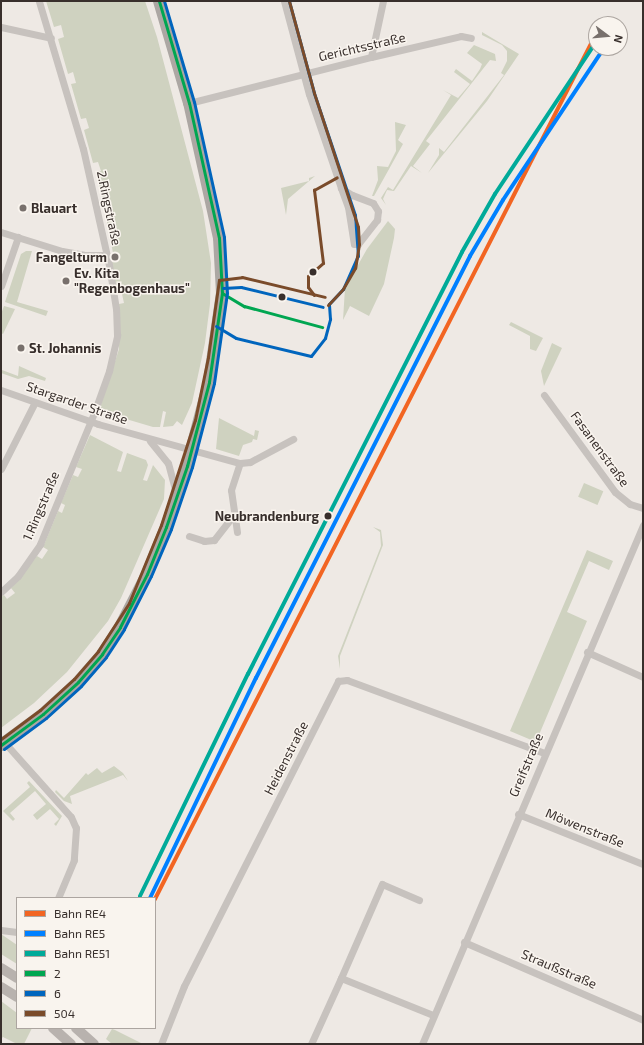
<!DOCTYPE html>
<meta charset="utf-8">
<style>
body{margin:0}
#map{position:relative;width:644px;height:1045px;overflow:hidden;background:#eee9e4;font-family:"Exo 2",sans-serif}
div>[style]{position:absolute}
.green>*{inset:0;background:#cfd2c0;transform-origin:0 0}
.street>*{height:7px;margin:-3.5px;padding:0 3.5px;transform-origin:3.5px;border-radius:3.5px;background:#c7c2be}
.secondary>*{height:10px;margin:-5px;padding:0 5px;transform-origin:5px;border-radius:5px;background:#b8b2ae}
.primary>*{height:12px;margin:-6px;padding:0 6px;transform-origin:6px;border-radius:6px;background:#aca7a3}
.bus-1>*{height:3px;margin:-1.5px;padding:0 1.5px;transform-origin:1.5px;border-radius:1.5px;background:#00a651}
.bus-2>*{height:3px;margin:-1.5px;padding:0 1.5px;transform-origin:1.5px;border-radius:1.5px;background:#0065bd}
.bus-3>*{height:3px;margin:-1.5px;padding:0 1.5px;transform-origin:1.5px;border-radius:1.5px;background:#7a4b2a}
.rail-1>*{height:4px;margin:-2px;padding:0 2px;transform-origin:2px;border-radius:2px;background:#f26522}
.rail-2>*{height:4px;margin:-2px;padding:0 2px;transform-origin:2px;border-radius:2px;background:#0080ff}
.rail-3>*{height:4px;margin:-2px;padding:0 2px;transform-origin:2px;border-radius:2px;background:#0a9}
.dots>*{width:11px;height:11px;translate:-50% -50%;box-sizing:border-box;border:2px solid #f9f4ee;border-radius:50%}
span{translate:-50% -50%;white-space:nowrap;text-align:center;line-height:1.15;-webkit-text-stroke:3px #f9f4ee;paint-order:stroke}
.street-label{font-size:13px;color:#382f2c}
.poi-label{font-size:13px;color:#382f2c;font-weight:700}
.left{translate:0 -50%;text-align:left}
.right{translate:-100% -50%;text-align:right}
.stop-label{font-size:13px;color:#382f2c;font-weight:700}
.frame{position:absolute;inset:0;border:2px solid #382f2c;pointer-events:none}
.legend{position:absolute;left:16px;top:897px;width:140px;height:132px;box-sizing:border-box;background:#f9f4ee;border:1px solid #aca5a0;margin:0;padding:5px 7px;list-style:none;font-size:12px;color:#382f2c}
.legend li{display:flex;align-items:center;gap:8px;height:20px}
.legend b{width:20px;border:1px solid #aca5a0}
.north{position:absolute;left:588px;top:16px;width:40px;height:40px;box-sizing:border-box;background:#f9f4ee;border:1px solid #aca5a0;border-radius:50%;rotate:106deg;font-size:11px;font-weight:700;line-height:16px;text-align:center;color:#382f2c}
.north::after{content:'';display:block;margin:auto;width:14px;height:18px;background:#78706c;clip-path:polygon(50% 0,100% 100%,50% 72%,0 100%)}
</style>
<div id="map">
<div class="green">
<div style="clip-path:polygon(46px 1px,145px 1px,157px 37px,203px 211px,211px 263px,210px 304px,205px 343px,192px 403px,182px 425px,177px 421px,173px 426px,163px 427px,166px 412px,163px 411px,160px 427px,153px 427px,99px 411px,119px 349px,119px 304px,124px 303px,122px 294px,117px 294px,112px 262px,118px 261px,119px 257px,113px 253px,106px 217px,111px 216px,109px 206px,104px 206px,96px 172px,101px 171px,98px 162px,93px 163px,84px 130px,89px 128px,86px 118px,81px 119px,71px 84px,76px 83px,73px 72px,68px 74px,58px 39px,64px 37px,61px 25px,54px 27px)"></div>
<div style="clip-path:polygon(482px 32px,519px 54px,487px 101px,428px 173px,439px 155px,439px 148px,444px 152px,504px 75px,501px 73px,507px 61px,507px 51px,502px 45px,482px 35px)"></div>
<div style="clip-path:polygon(474px 45px,495px 54px,496px 61px,490px 60px,426px 141px,430px 144px,413px 166px,422px 173px,411px 166px,394px 191px,387px 190px,383px 199px,386px 205px,381px 198px,388px 187px,393px 190px,451px 95px,443px 90px,458px 98px,470px 84px,454px 72px,456px 69px,472px 81px,480px 69px,482px 64px,467px 53px)"></div>
<div style="clip-path:polygon(395px 122px,406px 125px,398px 140px,403px 144px,374px 196px,372px 196px,378px 180px,377px 166px,388px 167px,396px 151px)"></div>
<div style="clip-path:polygon(315px 176px,288px 199px,286px 215px,281px 188px,309px 181px,309px 178px)"></div>
<div style="clip-path:polygon(388px 221px,395px 229px,394px 238px,384px 284px,369px 316px,350px 306px,343px 320px,345px 288px,367px 249px)"></div>
<div style="clip-path:polygon(26px 251px,32px 251px,17px 302px,48px 311px,46px 316px,5px 302px,21px 254px)"></div>
<div style="clip-path:polygon(4px 306px,15px 309px,3px 334px,1px 333px,1px 314px)"></div>
<div style="clip-path:polygon(511px 322px,543px 338px,536px 351px,530px 349px,530px 336px,509px 325px)"></div>
<div style="clip-path:polygon(552px 343px,562px 348px,544px 386px,541px 371px)"></div>
<div style="clip-path:polygon(19px 366px,46px 378px,45px 381px,29px 376px,18px 379px,1px 373px,2px 370px,18px 376px)"></div>
<div style="clip-path:polygon(219px 418px,254px 436px,255px 430px,259px 431px,257px 440px,253px 439px,252px 442px,243px 445px,239px 456px,216px 449px)"></div>
<div style="clip-path:polygon(90px 435px,123px 452px,117px 471px,121px 472px,127px 453px,146px 460px,148px 465px,143px 480px,147px 481px,153px 465px,165px 480px,164px 499px,121px 598px,108px 621px,67px 672px,34px 703px,1px 728px,1px 597px,4px 595px,7px 599px,15px 593px,11px 588px,37px 556px,42px 559px,48px 550px,43px 547px,58px 511px,62px 513px,65px 505px,61px 503px,73px 475px,78px 477px,82px 469px,76px 467px)"></div>
<div style="left:584px;top:483px;width:21px;height:15px;rotate:23deg"></div>
<div style="clip-path:polygon(373px 527px,381px 530px,383px 545px,340px 656px,340px 669px,338px 656px,381px 546px,380px 532px)"></div>
<div style="clip-path:polygon(587px 550px,613px 561px,609px 570px,589px 561px,567px 612px,587px 621px,536px 742px,510px 731px)"></div>
<div style="clip-path:polygon(114px 766px,123px 773px,128px 781px,123px 775px,70px 796px,72px 804px,64px 801px,55px 792px,56px 790px,64px 798px,86px 773px,88px 775px,97px 768px,102px 773px)"></div>
<div style="clip-path:polygon(29px 781px,62px 816px,56px 826px,54px 824px,59px 819px,50px 809px,37px 820px,33px 815px,46px 804px,35px 791px,10px 813px,15px 819px,13px 821px,3px 811px,30px 787px,27px 783px)"></div>
<div style="clip-path:polygon(1px 934px,17px 945px,17px 964px,1px 954px)"></div>
<div style="clip-path:polygon(1px 1001px,17px 1013px,17px 1028px,32px 1028px,24px 1044px,17px 1044px,3px 1037px,1px 1039px)"></div>
<div style="clip-path:polygon(112px 1029px,115px 1030px,143px 1044px,112px 1044px,106px 1039px)"></div>
</div>
<div class="street">
<div style="left:284px;top:1px;width:96px;rotate:75deg"></div>
<div style="left:309px;top:94px;width:99px;rotate:71.2deg"></div>
<div style="left:341px;top:188px;width:20px;rotate:70deg"></div>
<div style="left:348px;top:207px;width:37px;rotate:81deg"></div>
<div style="left:354px;top:244px;width:4px"></div>
<div style="left:358px;top:244px;width:31px;rotate:-52deg"></div>
<div style="left:377px;top:220px;width:9px;rotate:-84deg"></div>
<div style="left:378px;top:211px;width:9px;rotate:-122deg"></div>
<div style="left:373px;top:203px;width:22px;rotate:-159deg"></div>
<div style="left:352px;top:195px;width:13px;rotate:-148deg"></div>
<div style="left:1px;top:27px;width:51px;rotate:12.4deg"></div>
<div style="left:371px;top:57px;width:57px;rotate:-77.9deg"></div>
<div style="left:189px;top:103px;width:188px;rotate:-14.2deg"></div>
<div style="left:371px;top:57px;width:92px;rotate:-13.1deg"></div>
<div style="left:461px;top:36px;width:10px;rotate:11deg"></div>
<div style="left:1px;top:232px;width:64px;rotate:17.3deg"></div>
<div style="left:62px;top:251px;width:22px;rotate:10deg"></div>
<div style="left:84px;top:255px;width:23px"></div>
<div style="left:1px;top:286px;width:52px;rotate:-70.9deg"></div>
<div style="left:1px;top:390px;width:103px;rotate:19.3deg"></div>
<div style="left:98px;top:424px;width:147px;rotate:15.4deg"></div>
<div style="left:544px;top:395px;width:120px;rotate:53.8deg"></div>
<div style="left:615px;top:492px;width:19px;rotate:39deg"></div>
<div style="left:630px;top:504px;width:14px;rotate:17deg"></div>
<div style="left:150px;top:441px;width:28px;rotate:51deg"></div>
<div style="left:168px;top:463px;width:30px;rotate:75deg"></div>
<div style="left:1px;top:469px;width:75px;rotate:-63.1deg"></div>
<div style="left:237px;top:532px;width:42px;rotate:-98.1deg"></div>
<div style="left:231px;top:490px;width:28px;rotate:-72deg"></div>
<div style="left:240px;top:463px;width:10px;rotate:-6deg"></div>
<div style="left:250px;top:462px;width:49px;rotate:-28.1deg"></div>
<div style="left:189px;top:536px;width:16px;rotate:18deg"></div>
<div style="left:204px;top:541px;width:10px;rotate:-6deg"></div>
<div style="left:214px;top:540px;width:33px;rotate:-52deg"></div>
<div style="left:1px;top:592px;width:23px;rotate:-43deg"></div>
<div style="left:18px;top:576px;width:39px;rotate:-55deg"></div>
<div style="left:40px;top:544px;width:142px;rotate:-67.6deg"></div>
<div style="left:94px;top:413px;width:45px;rotate:-70.3deg"></div>
<div style="left:109px;top:371px;width:37px;rotate:-77deg"></div>
<div style="left:117px;top:335px;width:26px;rotate:-92deg"></div>
<div style="left:116px;top:309px;width:45px;rotate:-99deg"></div>
<div style="left:109px;top:265px;width:119px;rotate:-102.6deg"></div>
<div style="left:83px;top:149px;width:154px;rotate:-106.6deg"></div>
<div style="left:587px;top:652px;width:61px;rotate:24.1deg"></div>
<div style="left:5px;top:743px;width:99px;rotate:48.3deg"></div>
<div style="left:71px;top:817px;width:12px;rotate:66deg"></div>
<div style="left:76px;top:828px;width:32px;rotate:94deg"></div>
<div style="left:74px;top:860px;width:41px;rotate:112.8deg"></div>
<div style="left:518px;top:814px;width:135px;rotate:21.8deg"></div>
<div style="left:419px;top:900px;width:40px;rotate:-156.6deg"></div>
<div style="left:382px;top:884px;width:103px;rotate:113.6deg"></div>
<div style="left:341px;top:978px;width:99px;rotate:21.9deg"></div>
<div style="left:1px;top:930px;width:16px;rotate:7deg"></div>
<div style="left:464px;top:942px;width:195px;rotate:23.5deg"></div>
<div style="left:161px;top:1044px;width:62px;rotate:-68.4deg"></div>
<div style="left:184px;top:986px;width:342px;rotate:-63.2deg"></div>
<div style="left:338px;top:681px;width:9px;rotate:-6deg"></div>
<div style="left:347px;top:680px;width:210px;rotate:20.3deg"></div>
<div style="left:311px;top:1044px;width:72px;rotate:-65.6deg"></div>
<div style="left:422px;top:1044px;width:564px;rotate:-66.93deg"></div>
</div>
<div class="secondary">
<div style="left:1px;top:968px;width:19px;rotate:32deg"></div>
<div style="left:1px;top:987px;width:19px;rotate:32deg"></div>
<div style="left:53px;top:1028px;width:24px;rotate:42deg"></div>
<div style="left:76px;top:1028px;width:24px;rotate:42deg"></div>
</div>
<div class="primary">
<div style="left:1px;top:745px;width:52px;rotate:-36.4deg"></div>
<div style="left:43px;top:714px;width:47px;rotate:-42.4deg"></div>
<div style="left:78px;top:682px;width:37px;rotate:-49deg"></div>
<div style="left:102px;top:654px;width:32px;rotate:-56deg"></div>
<div style="left:120px;top:627px;width:59px;rotate:-63deg"></div>
<div style="left:147px;top:574px;width:51px;rotate:-68deg"></div>
<div style="left:166px;top:527px;width:65px;rotate:-71deg"></div>
<div style="left:187px;top:466px;width:87px;rotate:-75.3deg"></div>
<div style="left:209px;top:382px;width:90px;rotate:-81.7deg"></div>
<div style="left:222px;top:293px;width:55px;rotate:-93.1deg"></div>
<div style="left:219px;top:238px;width:138px;rotate:-102.5deg"></div>
<div style="left:189px;top:103px;width:106px;rotate:-106.4deg"></div>
</div>
<div class="bus-1">
<div style="left:222px;top:293px;width:26px;rotate:31deg"></div>
<div style="left:244px;top:306px;width:81px;rotate:15.1deg"></div>
<div style="left:1px;top:745px;width:52px;rotate:-36.4deg"></div>
<div style="left:43px;top:714px;width:47px;rotate:-42.4deg"></div>
<div style="left:78px;top:682px;width:37px;rotate:-49deg"></div>
<div style="left:102px;top:654px;width:32px;rotate:-56deg"></div>
<div style="left:120px;top:627px;width:59px;rotate:-63deg"></div>
<div style="left:147px;top:574px;width:51px;rotate:-68deg"></div>
<div style="left:166px;top:527px;width:65px;rotate:-71deg"></div>
<div style="left:187px;top:466px;width:87px;rotate:-75.3deg"></div>
<div style="left:209px;top:382px;width:90px;rotate:-81.7deg"></div>
<div style="left:222px;top:293px;width:55px;rotate:-93.1deg"></div>
<div style="left:219px;top:238px;width:138px;rotate:-102.5deg"></div>
<div style="left:189px;top:103px;width:106px;rotate:-106.4deg"></div>
</div>
<div class="bus-2">
<div style="left:223px;top:288px;width:18px;rotate:-3deg"></div>
<div style="left:241px;top:287px;width:84px;rotate:13.7deg"></div>
<div style="left:216px;top:326px;width:23px;rotate:31deg"></div>
<div style="left:236px;top:338px;width:77px;rotate:13.5deg"></div>
<div style="left:311px;top:356px;width:23px;rotate:-52deg"></div>
<div style="left:325px;top:338px;width:20px;rotate:-75deg"></div>
<div style="left:330px;top:319px;width:15px;rotate:-94deg"></div>
<div style="left:329px;top:304px;width:21px;rotate:-47deg"></div>
<div style="left:343px;top:289px;width:36px;rotate:-66deg"></div>
<div style="left:358px;top:256px;width:41px;rotate:-94.2deg"></div>
<div style="left:355px;top:215px;width:129px;rotate:-108.6deg"></div>
<div style="left:314px;top:93px;width:95px;rotate:-105.2deg"></div>
<div style="left:4px;top:749px;width:52px;rotate:-36.4deg"></div>
<div style="left:46px;top:718px;width:47px;rotate:-42.4deg"></div>
<div style="left:81px;top:686px;width:38px;rotate:-49deg"></div>
<div style="left:106px;top:657px;width:33px;rotate:-57deg"></div>
<div style="left:124px;top:629px;width:59px;rotate:-63deg"></div>
<div style="left:151px;top:576px;width:51px;rotate:-66.9deg"></div>
<div style="left:171px;top:529px;width:65px;rotate:-71.3deg"></div>
<div style="left:192px;top:467px;width:87px;rotate:-75.3deg"></div>
<div style="left:214px;top:383px;width:91px;rotate:-81.8deg"></div>
<div style="left:227px;top:293px;width:56px;rotate:-93.1deg"></div>
<div style="left:224px;top:237px;width:138px;rotate:-102.5deg"></div>
<div style="left:194px;top:102px;width:105px;rotate:-106.5deg"></div>
</div>
<div class="bus-3">
<div style="left:289px;top:1px;width:95px;rotate:74.8deg"></div>
<div style="left:314px;top:93px;width:141px;rotate:71.8deg"></div>
<div style="left:358px;top:227px;width:17px;rotate:87deg"></div>
<div style="left:359px;top:244px;width:24px;rotate:99deg"></div>
<div style="left:355px;top:268px;width:24px;rotate:120deg"></div>
<div style="left:343px;top:289px;width:22px;rotate:133deg"></div>
<div style="left:314px;top:295px;width:10px;rotate:-127deg"></div>
<div style="left:308px;top:287px;width:11px;rotate:-90deg"></div>
<div style="left:308px;top:276px;width:20px;rotate:-41deg"></div>
<div style="left:323px;top:263px;width:74px;rotate:-97deg"></div>
<div style="left:314px;top:190px;width:26px;rotate:-29deg"></div>
<div style="left:1px;top:739px;width:49px;rotate:-36.6deg"></div>
<div style="left:40px;top:710px;width:46px;rotate:-42.4deg"></div>
<div style="left:74px;top:679px;width:37px;rotate:-49deg"></div>
<div style="left:98px;top:651px;width:57px;rotate:-57.1deg"></div>
<div style="left:129px;top:603px;width:84px;rotate:-67.7deg"></div>
<div style="left:161px;top:525px;width:110px;rotate:-72.1deg"></div>
<div style="left:195px;top:420px;width:64px;rotate:-78.3deg"></div>
<div style="left:208px;top:357px;width:78px;rotate:-81.9deg"></div>
<div style="left:219px;top:280px;width:23px;rotate:-7deg"></div>
<div style="left:242px;top:277px;width:85px;rotate:13.5deg"></div>
</div>
<div class="rail-1">
<div style="left:155px;top:899px;width:971px;rotate:-62.99deg"></div>
</div>
<div class="rail-2">
<div style="left:150px;top:898px;width:244px;rotate:-64.3deg"></div>
<div style="left:256px;top:678px;width:473px;rotate:-63.1deg"></div>
<div style="left:470px;top:256px;width:65px;rotate:-59.5deg"></div>
<div style="left:503px;top:200px;width:179px;rotate:-56.4deg"></div>
</div>
<div class="rail-3">
<div style="left:140px;top:896px;width:247px;rotate:-64.1deg"></div>
<div style="left:248px;top:674px;width:473px;rotate:-63.1deg"></div>
<div style="left:462px;top:252px;width:67px;rotate:-60.4deg"></div>
<div style="left:495px;top:194px;width:179px;rotate:-56.4deg"></div>
</div>
<div class="dots">
<div style="left:23px;top:208px;background:#78706c"></div>
<div style="left:115px;top:257px;background:#78706c"></div>
<div style="left:313px;top:272px;background:#382f2c"></div>
<div style="left:66px;top:281px;background:#78706c"></div>
<div style="left:282px;top:297px;background:#382f2c"></div>
<div style="left:21px;top:348px;background:#78706c"></div>
<div style="left:328px;top:516px;background:#382f2c"></div>
</div>
<div class="street-label">
<span style="left:362px;top:47px;rotate:-13deg">Gerichtsstraße</span>
<span style="left:109px;top:208px;rotate:78deg">2.Ringstraße</span>
<span style="left:77px;top:403px;rotate:19deg">Stargarder Straße</span>
<span style="left:600px;top:449px;rotate:54deg">Fasanenstraße</span>
<span style="left:41px;top:506px;rotate:-67deg">1.Ringstraße</span>
<span style="left:286px;top:758px;rotate:-63deg">Heidenstraße</span>
<span style="left:526px;top:765px;rotate:-67deg">Greifstraße</span>
<span style="left:585px;top:828px;rotate:22deg">Möwenstraße</span>
<span style="left:559px;top:969px;rotate:23deg">Straußstraße</span>
</div>
<div class="poi-label">
<span class="left" style="left:31px;top:208px">Blauart</span>
<span class="right" style="left:107px;top:257px">Fangelturm</span>
<span class="left" style="left:74px;top:281px">Ev. Kita<br>"Regenbogenhaus"</span>
<span class="left" style="left:29px;top:348px">St. Johannis</span>
</div>
<div class="stop-label">
<span class="right" style="left:319px;top:516px">Neubrandenburg</span>
</div>
<div class="frame"></div>
<ul class="legend">
<li><b style="height:5px;background:#f26522"></b>Bahn RE4</li>
<li><b style="height:5px;background:#0080ff"></b>Bahn RE5</li>
<li><b style="height:5px;background:#0a9"></b>Bahn RE51</li>
<li><b style="height:5px;background:#00a651"></b>2</li>
<li><b style="height:5px;background:#0065bd"></b>6</li>
<li><b style="height:5px;background:#7a4b2a"></b>504</li>
</ul>
<div class="north">N</div>
</div>
